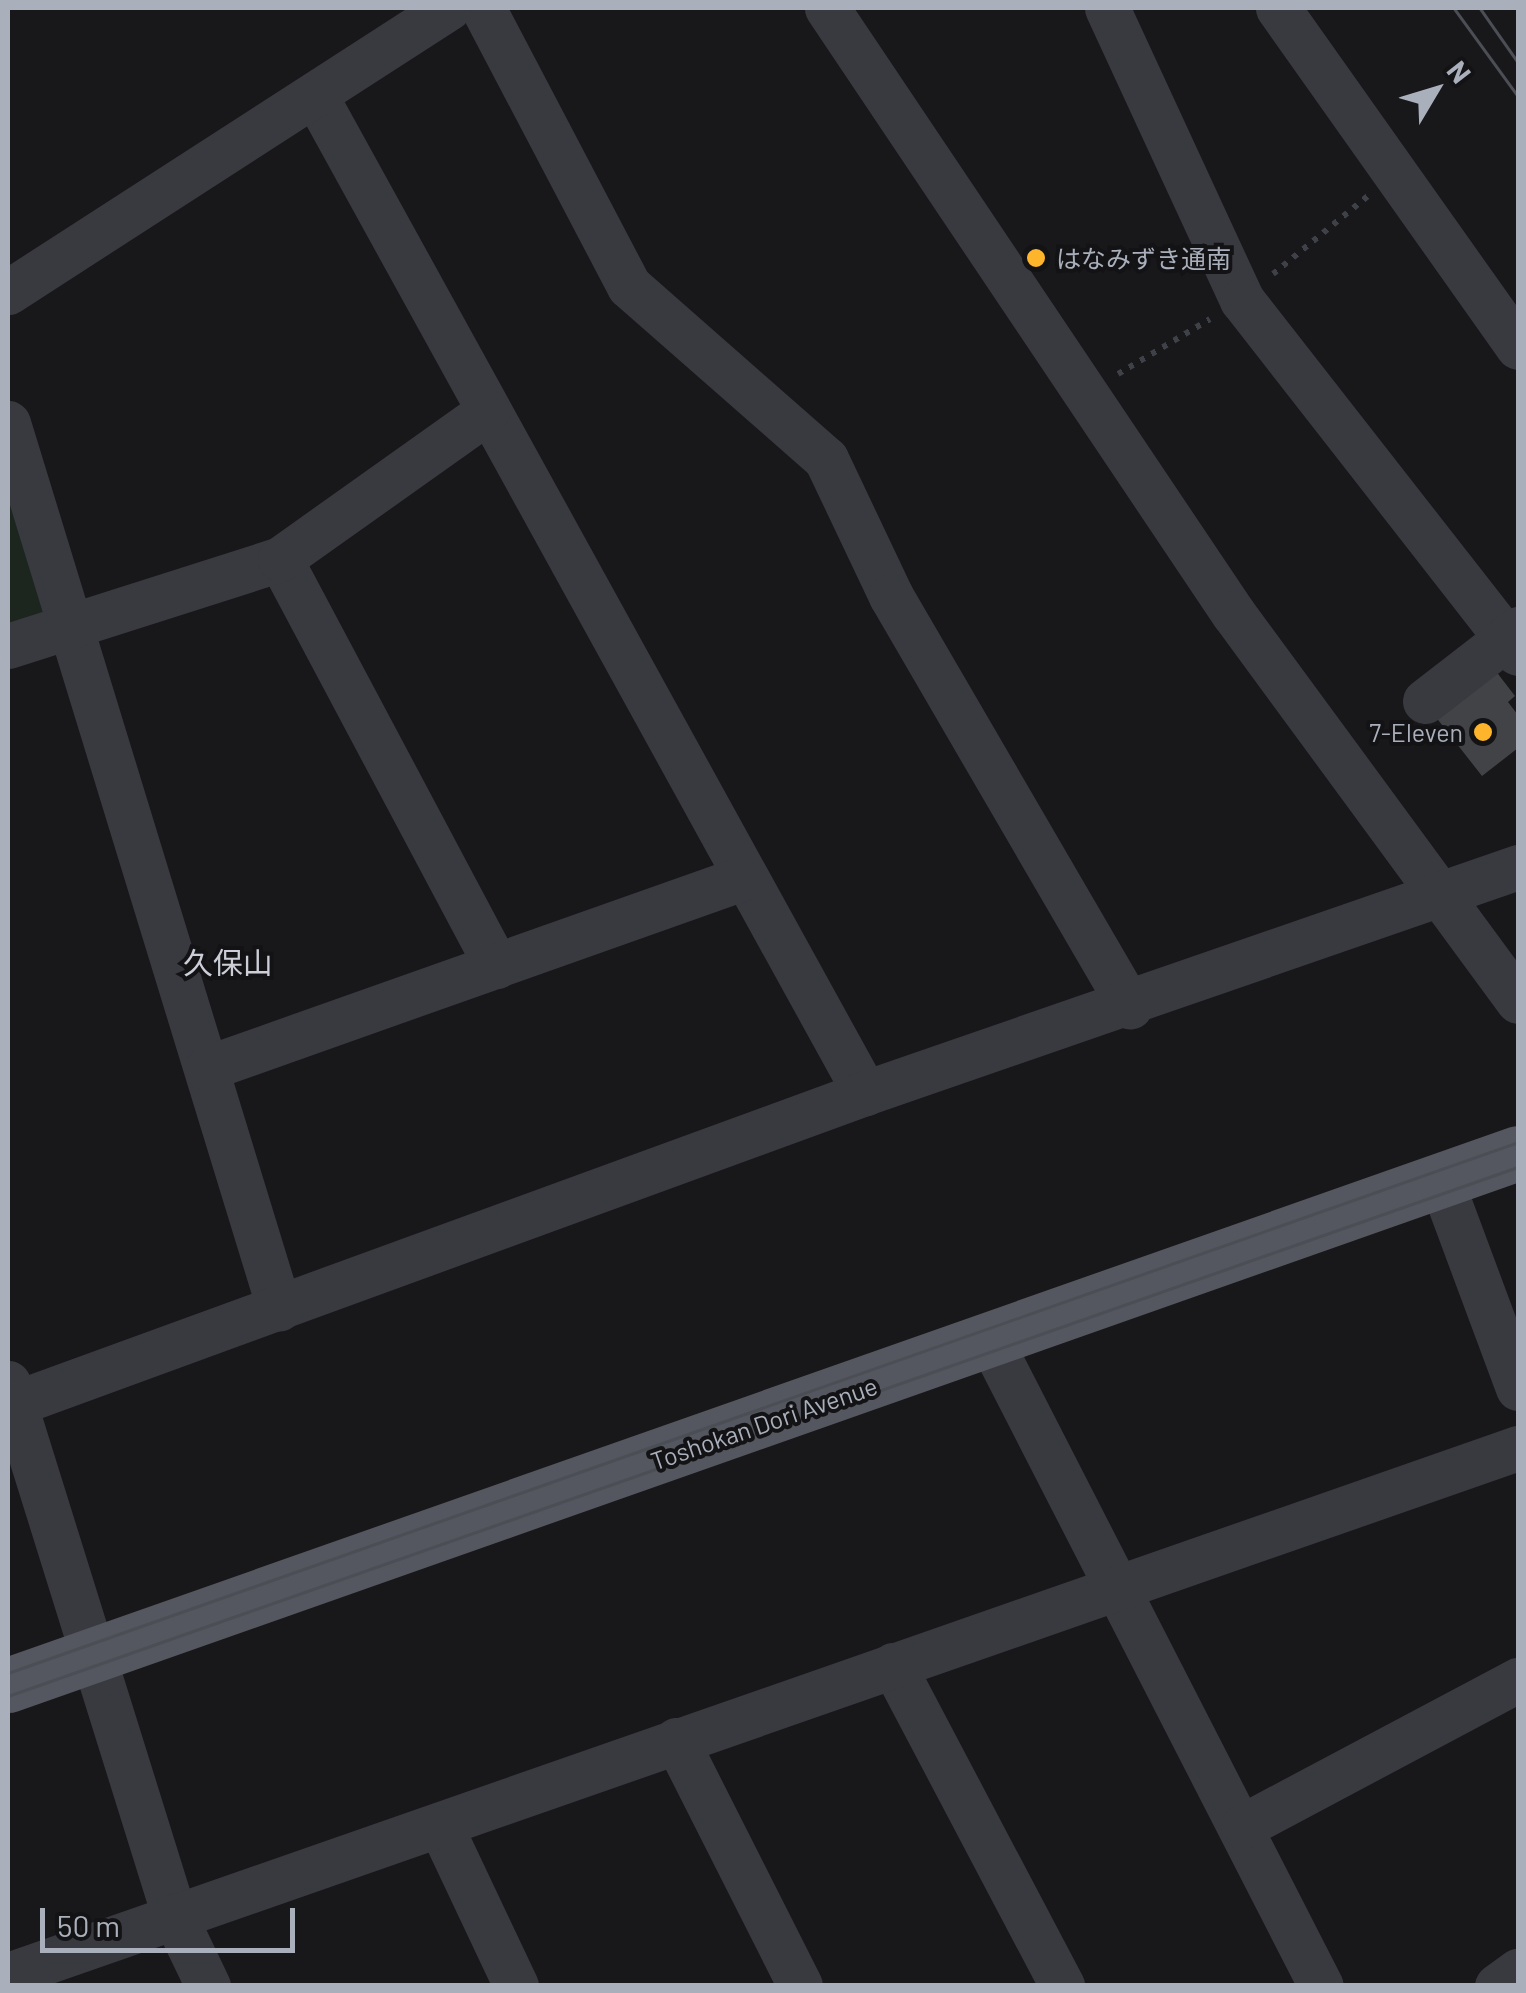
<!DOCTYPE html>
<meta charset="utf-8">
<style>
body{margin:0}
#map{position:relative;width:1526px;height:1993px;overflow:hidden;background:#18181a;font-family:Barlow,"Noto Sans JP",sans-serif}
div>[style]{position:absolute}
.green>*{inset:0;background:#1d261e}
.building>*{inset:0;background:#424347}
.path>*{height:6px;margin-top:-3px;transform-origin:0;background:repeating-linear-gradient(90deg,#3e4147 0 5px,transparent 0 13px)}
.minor>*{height:45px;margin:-22.5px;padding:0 22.5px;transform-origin:22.5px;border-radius:22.5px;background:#393a40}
.major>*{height:55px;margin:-27.5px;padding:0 27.5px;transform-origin:27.5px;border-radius:27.5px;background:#54575f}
.tram>*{height:2.5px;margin:-1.25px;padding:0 1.25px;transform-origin:1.25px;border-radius:1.25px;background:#4b4e55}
.dots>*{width:28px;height:28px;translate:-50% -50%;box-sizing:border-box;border:5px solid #131315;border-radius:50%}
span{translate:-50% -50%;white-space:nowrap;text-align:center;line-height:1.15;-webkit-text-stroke:8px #131315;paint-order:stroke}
.poi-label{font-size:25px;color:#a9afbb}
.left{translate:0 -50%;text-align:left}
.right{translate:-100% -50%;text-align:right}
.street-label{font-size:25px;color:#a9afbb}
.quarter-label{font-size:30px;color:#cbced7}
.frame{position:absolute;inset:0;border:10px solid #a9afbb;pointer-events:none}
.north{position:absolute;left:1386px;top:40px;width:100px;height:100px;-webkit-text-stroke:8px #131315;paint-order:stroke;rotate:52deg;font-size:28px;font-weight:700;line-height:40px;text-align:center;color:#a9afbb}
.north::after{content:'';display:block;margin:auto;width:35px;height:45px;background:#a9afbb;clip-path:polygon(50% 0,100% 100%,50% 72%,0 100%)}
.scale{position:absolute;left:40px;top:1908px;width:255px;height:45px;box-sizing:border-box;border:5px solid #a9afbb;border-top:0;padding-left:12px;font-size:30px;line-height:35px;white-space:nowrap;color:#a9afbb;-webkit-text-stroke:8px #131315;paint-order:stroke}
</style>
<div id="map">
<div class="green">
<div style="clip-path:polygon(8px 461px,59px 616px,8px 633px)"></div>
</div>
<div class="building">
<div style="clip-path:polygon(1495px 670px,1515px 696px,1508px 702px,1518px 715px,1518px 748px,1482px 776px,1435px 716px)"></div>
</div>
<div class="path">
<div style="left:1273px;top:274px;width:123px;rotate:-39.4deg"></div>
<div style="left:1118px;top:374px;width:107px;rotate:-30.9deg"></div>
</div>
<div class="minor">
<div style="left:483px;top:8px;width:314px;rotate:62.3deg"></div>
<div style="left:629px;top:286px;width:262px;rotate:41.3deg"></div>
<div style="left:826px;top:459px;width:152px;rotate:64.6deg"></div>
<div style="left:891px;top:596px;width:475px;rotate:59.8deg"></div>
<div style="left:827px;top:8px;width:729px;rotate:56.14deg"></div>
<div style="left:1233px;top:613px;width:481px;rotate:53.7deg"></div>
<div style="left:1107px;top:8px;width:322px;rotate:65.2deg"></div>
<div style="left:1242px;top:300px;width:448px;rotate:52deg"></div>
<div style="left:1278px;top:8px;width:415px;rotate:54.7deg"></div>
<div style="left:315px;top:95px;width:1140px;rotate:61.14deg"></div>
<div style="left:8px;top:292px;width:524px;rotate:-32.84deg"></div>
<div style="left:8px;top:423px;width:926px;rotate:72.97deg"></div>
<div style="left:280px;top:559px;width:461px;rotate:62deg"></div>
<div style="left:8px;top:646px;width:286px;rotate:-17.7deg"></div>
<div style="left:280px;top:559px;width:254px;rotate:-35.4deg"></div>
<div style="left:1425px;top:701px;width:118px;rotate:-37.7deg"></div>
<div style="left:207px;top:1068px;width:566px;rotate:-19.52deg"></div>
<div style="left:1441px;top:1181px;width:221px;rotate:69.6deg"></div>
<div style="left:992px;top:1344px;width:721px;rotate:62.87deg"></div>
<div style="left:8px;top:1383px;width:557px;rotate:72.67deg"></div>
<div style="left:174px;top:1915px;width:79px;rotate:64.4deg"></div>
<div style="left:8px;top:1406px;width:912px;rotate:-20.06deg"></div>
<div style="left:865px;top:1093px;width:691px;rotate:-19.09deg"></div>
<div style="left:893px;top:1665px;width:363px;rotate:62.2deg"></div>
<div style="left:676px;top:1740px;width:275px;rotate:63.2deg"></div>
<div style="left:440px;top:1825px;width:178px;rotate:64.7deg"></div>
<div style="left:1243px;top:1826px;width:311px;rotate:-28deg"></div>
<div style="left:8px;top:1975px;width:1599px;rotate:-19.24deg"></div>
<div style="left:1497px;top:1986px;width:26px;rotate:-36deg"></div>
</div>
<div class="major">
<div style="left:8px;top:1685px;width:1601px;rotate:-19.41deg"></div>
</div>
<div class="tram">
<div style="left:1454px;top:8px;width:109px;rotate:54deg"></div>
<div style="left:1480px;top:8px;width:66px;rotate:54.9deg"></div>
<div style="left:8px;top:1673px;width:1601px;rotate:-19.37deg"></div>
<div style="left:8px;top:1696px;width:1600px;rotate:-19.31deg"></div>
</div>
<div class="dots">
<div style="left:1036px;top:258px;background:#ffb52b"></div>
<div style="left:1483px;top:732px;background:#ffb52b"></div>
</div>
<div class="poi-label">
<span class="left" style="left:1056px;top:258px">はなみずき通南</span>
<span class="right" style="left:1463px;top:732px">7-Eleven</span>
</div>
<div class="street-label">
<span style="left:764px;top:1423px;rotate:-19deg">Toshokan Dori Avenue</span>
</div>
<div class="quarter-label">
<span style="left:228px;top:962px">久保山</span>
</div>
<div class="frame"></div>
<div class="north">N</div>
<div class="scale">50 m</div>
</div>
